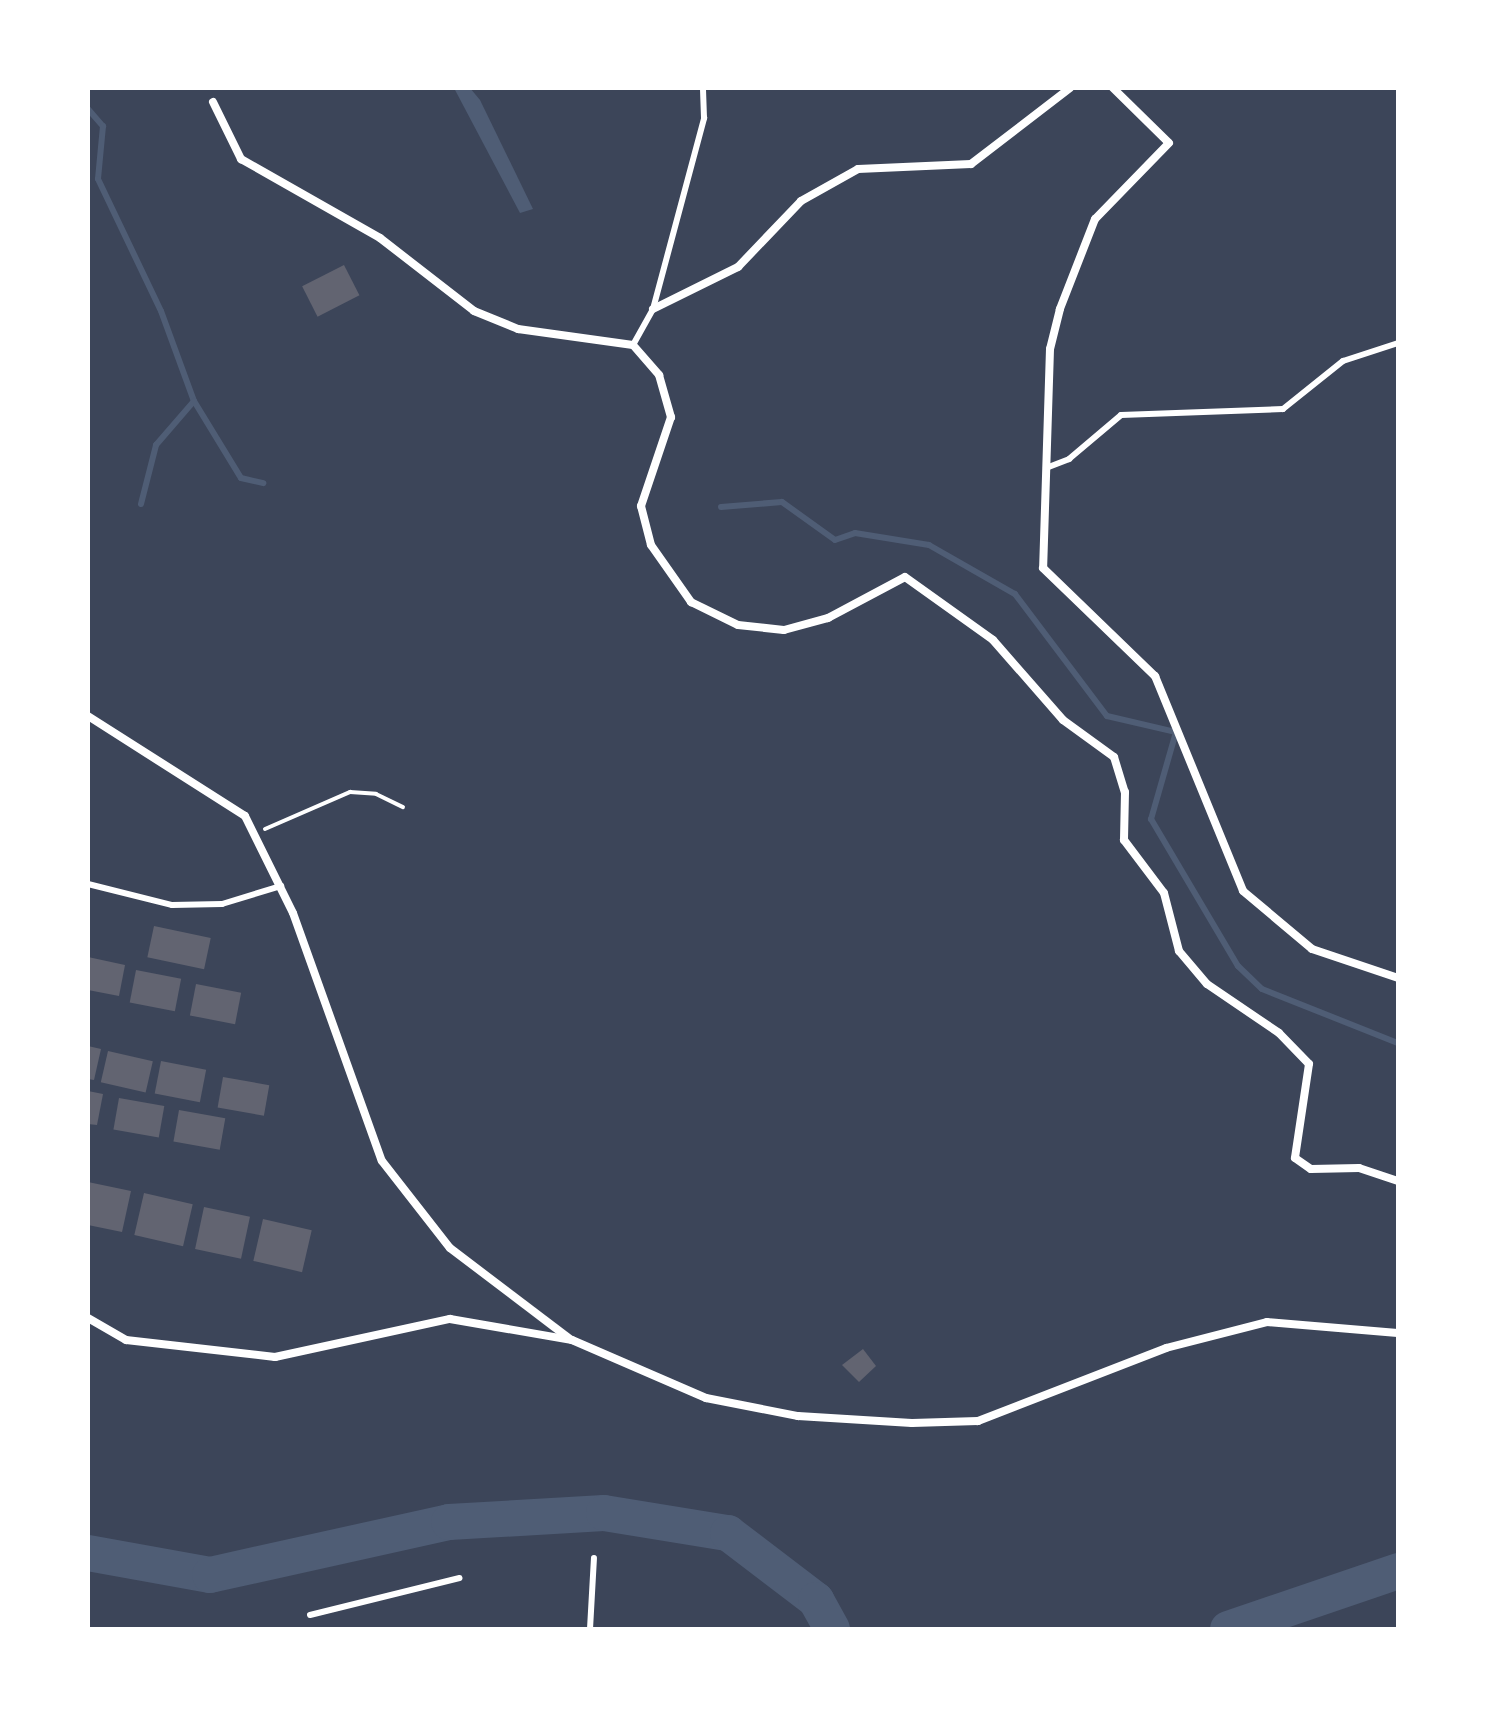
<!DOCTYPE html>
<style>
body{margin:0}
#map{position:relative;width:1486px;height:1717px;overflow:hidden;background:#2d3142;font-family:Jost,sans-serif}
div>[style]{position:absolute}
.green>*{inset:0;background:#3c4559;transform-origin:0 0}
.water>*{inset:0;background:#4f5d75}
.stream>*{height:6px;margin:-3px;padding:0 3px;transform-origin:3px;border-radius:3px;background:#4f5d75}
.river>*{height:36px;margin:-18px;padding:0 18px;transform-origin:18px;border-radius:18px;background:#4f5d75}
.building>*{inset:0;background:#626471;transform-origin:0 0}
.path>*{height:4px;margin:-2px;padding:0 2px;transform-origin:2px;border-radius:2px;background:#fff}
.service>*{height:6px;margin:-3px;padding:0 3px;transform-origin:3px;border-radius:3px;background:#fff}
.minor>*{height:8px;margin:-4px;padding:0 4px;transform-origin:4px;border-radius:4px;background:#fff}
span{translate:-50% -50%;white-space:nowrap;text-align:center;line-height:1.15;-webkit-text-stroke:8px #fff;paint-order:stroke}
.frame{position:absolute;inset:0;border:90px solid #fff;pointer-events:none}
</style>
<div id="map">
<div class="green">
<div style="left:88px;top:88px;width:1310px;height:1541px"></div>
</div>
<div class="water">
<div style="clip-path:polygon(454px 88px,470px 88px,480px 100px,533px 209px,520px 213px)"></div>
</div>
<div class="stream">
<div style="left:88px;top:109px;width:23px;rotate:49deg"></div>
<div style="left:103px;top:126px;width:53px;rotate:95.4deg"></div>
<div style="left:98px;top:179px;width:146px;rotate:64.5deg"></div>
<div style="left:161px;top:311px;width:96px;rotate:69.9deg"></div>
<div style="left:194px;top:401px;width:90px;rotate:58.6deg"></div>
<div style="left:241px;top:478px;width:23px;rotate:13deg"></div>
<div style="left:141px;top:504px;width:61px;rotate:-75.7deg"></div>
<div style="left:156px;top:445px;width:58px;rotate:-49.2deg"></div>
<div style="left:721px;top:507px;width:61px;rotate:-4.7deg"></div>
<div style="left:782px;top:502px;width:65px;rotate:35.6deg"></div>
<div style="left:835px;top:540px;width:21px;rotate:-19deg"></div>
<div style="left:855px;top:533px;width:75px;rotate:9.2deg"></div>
<div style="left:929px;top:545px;width:99px;rotate:29.7deg"></div>
<div style="left:1015px;top:594px;width:153px;rotate:53deg"></div>
<div style="left:1107px;top:716px;width:71px;rotate:13.1deg"></div>
<div style="left:1176px;top:732px;width:91px;rotate:106deg"></div>
<div style="left:1151px;top:819px;width:171px;rotate:59.4deg"></div>
<div style="left:1238px;top:966px;width:33px;rotate:44deg"></div>
<div style="left:1262px;top:989px;width:146px;rotate:21.7deg"></div>
</div>
<div class="river">
<div style="left:88px;top:1553px;width:124px;rotate:10.2deg"></div>
<div style="left:210px;top:1575px;width:245px;rotate:-12.5deg"></div>
<div style="left:449px;top:1522px;width:155px;rotate:-3.3deg"></div>
<div style="left:604px;top:1513px;width:126px;rotate:9.2deg"></div>
<div style="left:728px;top:1533px;width:111px;rotate:37.3deg"></div>
<div style="left:816px;top:1600px;width:33px;rotate:61deg"></div>
<div style="left:1228px;top:1629px;width:180px;rotate:-18.8deg"></div>
</div>
<div class="building">
<div style="left:344px;top:265px;width:34px;height:47px;rotate:63deg"></div>
<div style="left:154px;top:926px;width:58px;height:32px;rotate:12deg"></div>
<div style="clip-path:polygon(88px 957px,125px 965px,119px 996px,88px 990px)"></div>
<div style="left:136px;top:970px;width:46px;height:33px;rotate:11deg"></div>
<div style="left:196px;top:984px;width:46px;height:32px;rotate:11deg"></div>
<div style="clip-path:polygon(88px 1046px,101px 1049px,94px 1080px,88px 1079px)"></div>
<div style="left:108px;top:1051px;width:46px;height:32px;rotate:13deg"></div>
<div style="left:161px;top:1061px;width:46px;height:33px;rotate:11deg"></div>
<div style="left:223px;top:1077px;width:47px;height:31px;rotate:10deg"></div>
<div style="clip-path:polygon(88px 1091px,103px 1094px,97px 1125px,88px 1124px)"></div>
<div style="left:119px;top:1098px;width:46px;height:32px;rotate:10deg"></div>
<div style="left:179px;top:1110px;width:47px;height:32px;rotate:10deg"></div>
<div style="clip-path:polygon(88px 1182px,131px 1191px,122px 1232px,88px 1225px)"></div>
<div style="left:144px;top:1193px;width:50px;height:43px;rotate:13deg"></div>
<div style="left:204px;top:1207px;width:47px;height:43px;rotate:12deg"></div>
<div style="left:263px;top:1219px;width:50px;height:43px;rotate:13deg"></div>
<div style="clip-path:polygon(863px 1349px,876px 1366px,859px 1382px,842px 1365px)"></div>
</div>
<div class="path">
<div style="left:265px;top:829px;width:93px;rotate:-23.5deg"></div>
<div style="left:350px;top:792px;width:26px;rotate:4deg"></div>
<div style="left:376px;top:794px;width:30px;rotate:26deg"></div>
</div>
<div class="service">
<div style="left:633px;top:345px;width:41px;rotate:-60.9deg"></div>
<div style="left:653px;top:309px;width:198px;rotate:-75deg"></div>
<div style="left:704px;top:118px;width:30px;rotate:-92deg"></div>
<div style="left:1046px;top:468px;width:25px;rotate:-21deg"></div>
<div style="left:1069px;top:459px;width:68px;rotate:-40.2deg"></div>
<div style="left:1121px;top:415px;width:162px;rotate:-2.1deg"></div>
<div style="left:1283px;top:409px;width:77px;rotate:-38.7deg"></div>
<div style="left:1343px;top:361px;width:58px;rotate:-18.1deg"></div>
<div style="left:88px;top:884px;width:87px;rotate:14deg"></div>
<div style="left:172px;top:905px;width:50px;rotate:-1.1deg"></div>
<div style="left:222px;top:904px;width:62px;rotate:-17deg"></div>
<div style="left:310px;top:1615px;width:154px;rotate:-13.9deg"></div>
<div style="left:590px;top:1629px;width:71px;rotate:-86.8deg"></div>
</div>
<div class="minor">
<div style="left:1113px;top:88px;width:78px;rotate:44.5deg"></div>
<div style="left:1169px;top:143px;width:106px;rotate:134.2deg"></div>
<div style="left:1095px;top:219px;width:97px;rotate:111.3deg"></div>
<div style="left:1060px;top:309px;width:41px;rotate:104deg"></div>
<div style="left:1050px;top:349px;width:219px;rotate:91.8deg"></div>
<div style="left:1043px;top:568px;width:156px;rotate:44deg"></div>
<div style="left:1155px;top:676px;width:232px;rotate:67.7deg"></div>
<div style="left:1243px;top:891px;width:90px;rotate:40deg"></div>
<div style="left:1312px;top:949px;width:91px;rotate:18.6deg"></div>
<div style="left:213px;top:102px;width:64px;rotate:63.8deg"></div>
<div style="left:241px;top:159px;width:160px;rotate:29.6deg"></div>
<div style="left:380px;top:238px;width:119px;rotate:37.8deg"></div>
<div style="left:474px;top:311px;width:48px;rotate:22.2deg"></div>
<div style="left:518px;top:329px;width:116px;rotate:7.9deg"></div>
<div style="left:633px;top:345px;width:40px;rotate:49deg"></div>
<div style="left:659px;top:375px;width:44px;rotate:74.1deg"></div>
<div style="left:671px;top:417px;width:94px;rotate:108.6deg"></div>
<div style="left:641px;top:506px;width:40px;rotate:75.6deg"></div>
<div style="left:651px;top:545px;width:70px;rotate:54.9deg"></div>
<div style="left:691px;top:602px;width:52px;rotate:26.1deg"></div>
<div style="left:738px;top:625px;width:46px;rotate:6.2deg"></div>
<div style="left:784px;top:630px;width:46px;rotate:-15.3deg"></div>
<div style="left:828px;top:618px;width:87px;rotate:-28deg"></div>
<div style="left:905px;top:577px;width:108px;rotate:35.6deg"></div>
<div style="left:993px;top:640px;width:106px;rotate:48.8deg"></div>
<div style="left:1063px;top:720px;width:63px;rotate:36deg"></div>
<div style="left:1114px;top:757px;width:37px;rotate:73deg"></div>
<div style="left:1125px;top:792px;width:48px;rotate:91.2deg"></div>
<div style="left:1124px;top:840px;width:66px;rotate:53deg"></div>
<div style="left:1164px;top:893px;width:60px;rotate:75.5deg"></div>
<div style="left:1179px;top:951px;width:43px;rotate:49.7deg"></div>
<div style="left:1207px;top:984px;width:87px;rotate:34.2deg"></div>
<div style="left:1279px;top:1033px;width:43px;rotate:45.9deg"></div>
<div style="left:1309px;top:1064px;width:95px;rotate:98.5deg"></div>
<div style="left:1295px;top:1158px;width:19px;rotate:35deg"></div>
<div style="left:1311px;top:1169px;width:48px;rotate:-1.2deg"></div>
<div style="left:1359px;top:1168px;width:41px;rotate:18.4deg"></div>
<div style="left:653px;top:309px;width:95px;rotate:-26.3deg"></div>
<div style="left:738px;top:267px;width:91px;rotate:-46.3deg"></div>
<div style="left:801px;top:201px;width:65px;rotate:-29.3deg"></div>
<div style="left:858px;top:169px;width:113px;rotate:-2.5deg"></div>
<div style="left:971px;top:164px;width:125px;rotate:-37.5deg"></div>
<div style="left:88px;top:716px;width:186px;rotate:32.5deg"></div>
<div style="left:245px;top:816px;width:108px;rotate:63.7deg"></div>
<div style="left:293px;top:913px;width:263px;rotate:70.3deg"></div>
<div style="left:382px;top:1161px;width:110px;rotate:52deg"></div>
<div style="left:450px;top:1248px;width:151px;rotate:37.2deg"></div>
<div style="left:88px;top:1318px;width:44px;rotate:30.1deg"></div>
<div style="left:126px;top:1340px;width:150px;rotate:6.5deg"></div>
<div style="left:275px;top:1357px;width:179px;rotate:-12.3deg"></div>
<div style="left:450px;top:1319px;width:124px;rotate:9.8deg"></div>
<div style="left:572px;top:1340px;width:146px;rotate:23.4deg"></div>
<div style="left:706px;top:1398px;width:94px;rotate:11.1deg"></div>
<div style="left:798px;top:1416px;width:114px;rotate:3.5deg"></div>
<div style="left:912px;top:1423px;width:66px;rotate:-1.7deg"></div>
<div style="left:978px;top:1421px;width:202px;rotate:-21.2deg"></div>
<div style="left:1166px;top:1348px;width:104px;rotate:-14.4deg"></div>
<div style="left:1267px;top:1322px;width:131px;rotate:4.8deg"></div>
</div>
<div class="frame"></div>
</div>
